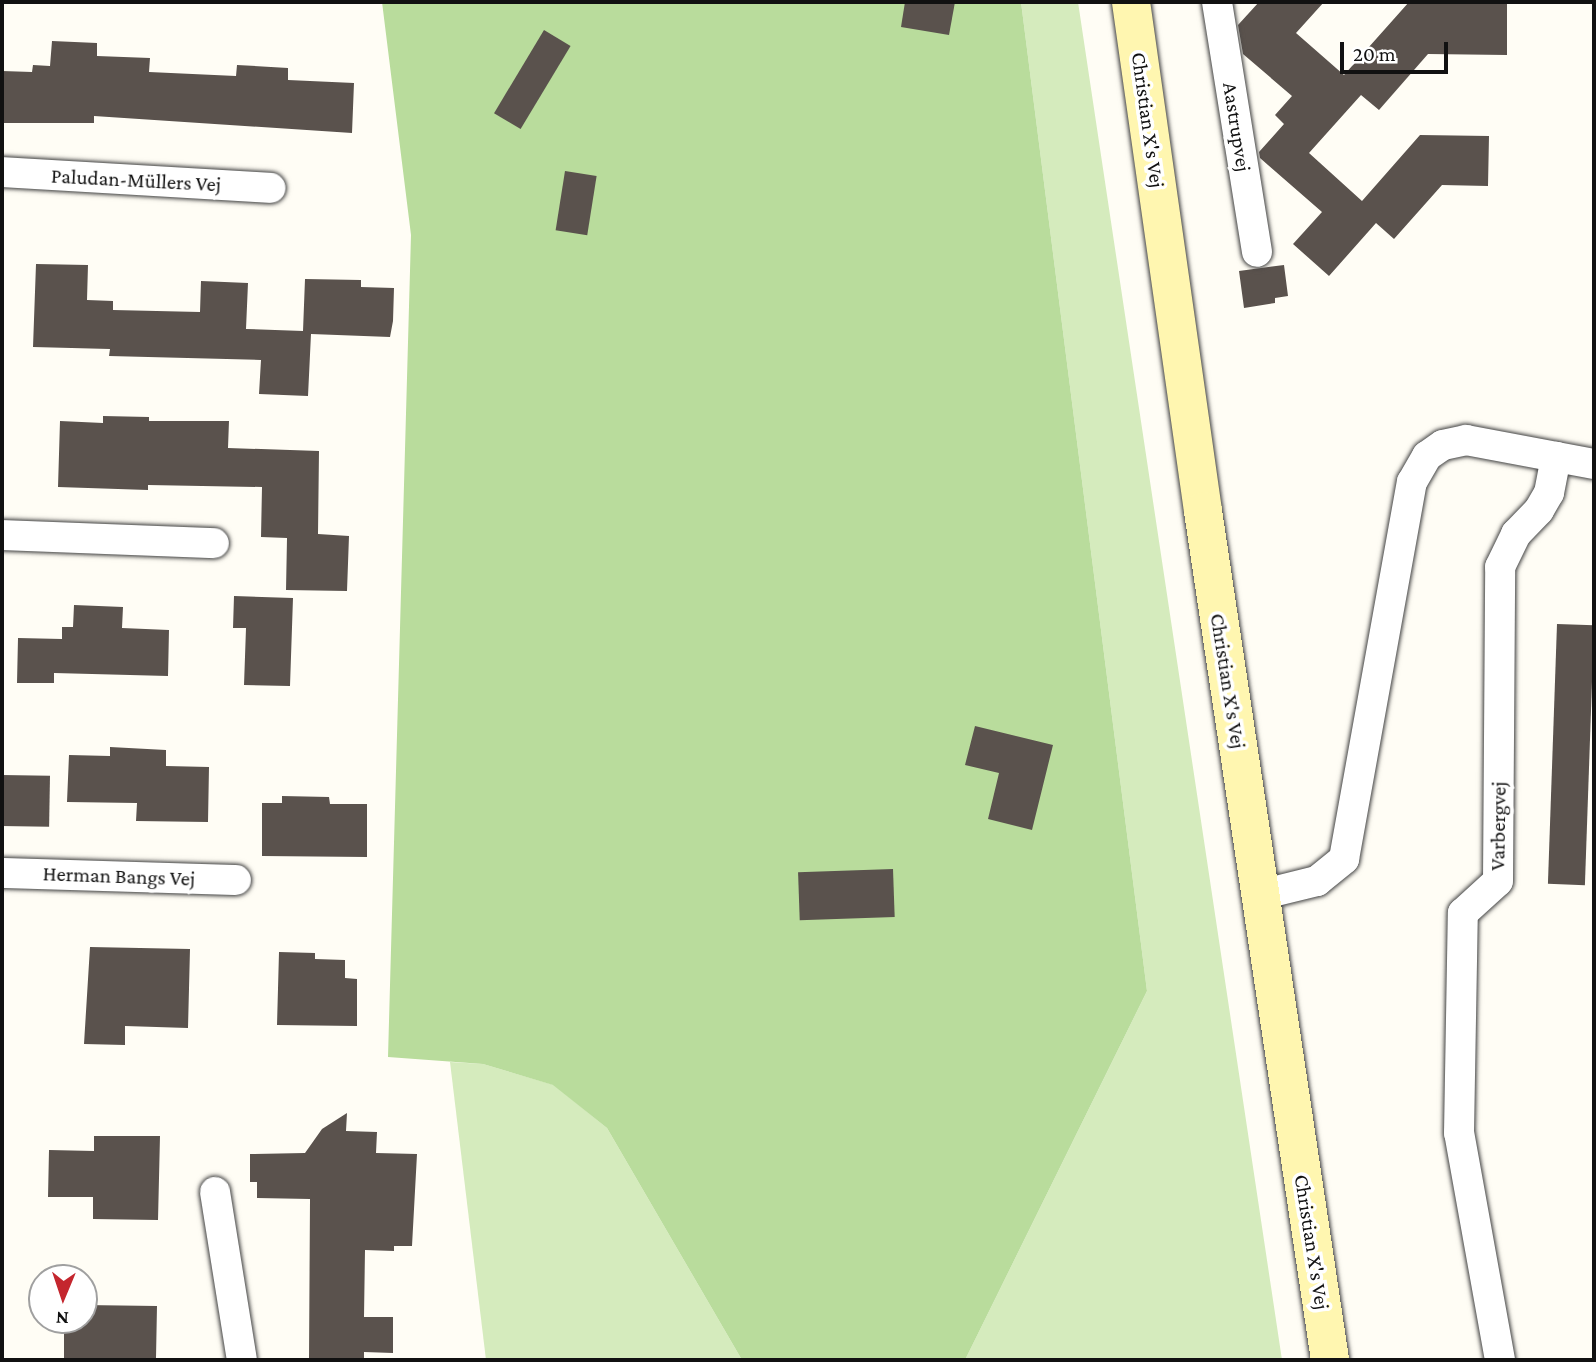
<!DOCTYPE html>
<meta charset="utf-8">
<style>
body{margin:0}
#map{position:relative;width:1596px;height:1362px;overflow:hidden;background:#fffdf5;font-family:"Crimson Pro",serif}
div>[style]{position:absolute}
.green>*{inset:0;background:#d5ebbd}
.forest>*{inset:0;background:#b9dc9c}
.building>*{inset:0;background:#5a524d;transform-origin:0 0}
.roads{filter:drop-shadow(0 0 2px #444) drop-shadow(0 0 2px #444)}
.street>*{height:30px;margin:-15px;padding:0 15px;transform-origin:15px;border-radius:15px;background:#fff}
.secondary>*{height:38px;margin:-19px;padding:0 19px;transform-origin:19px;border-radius:19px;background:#fff6b0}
span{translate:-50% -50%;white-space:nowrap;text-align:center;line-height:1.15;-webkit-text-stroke:7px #fff;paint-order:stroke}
.street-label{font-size:21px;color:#111}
.frame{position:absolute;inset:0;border:4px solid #111;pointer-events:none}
.north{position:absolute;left:28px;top:1264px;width:70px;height:70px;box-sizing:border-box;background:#fff;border:2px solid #a0a0a0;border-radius:50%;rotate:182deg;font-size:19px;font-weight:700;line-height:28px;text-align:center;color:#111}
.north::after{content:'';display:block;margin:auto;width:24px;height:32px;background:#c4262e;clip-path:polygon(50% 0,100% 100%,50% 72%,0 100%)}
.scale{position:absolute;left:1340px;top:42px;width:108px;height:32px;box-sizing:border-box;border:4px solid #111;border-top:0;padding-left:9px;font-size:21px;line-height:24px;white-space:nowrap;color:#111;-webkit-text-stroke:5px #fff;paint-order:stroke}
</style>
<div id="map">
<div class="green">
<div style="clip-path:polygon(1021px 2px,1078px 2px,1282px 1360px,965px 1360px,1147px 991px)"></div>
<div style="clip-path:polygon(450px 1062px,483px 1064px,554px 1085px,607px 1128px,742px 1360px,486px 1360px)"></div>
</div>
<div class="forest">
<div style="clip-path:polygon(382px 2px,1021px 2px,1147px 991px,965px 1360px,742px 1360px,607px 1128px,553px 1085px,483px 1064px,388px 1057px,411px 235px)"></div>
</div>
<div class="building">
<div style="clip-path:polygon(905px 2px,955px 2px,949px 35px,901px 27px)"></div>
<div style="clip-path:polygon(1259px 2px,1324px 2px,1296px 33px,1344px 75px,1409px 2px,1507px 2px,1507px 55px,1428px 54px,1379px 110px,1361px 95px,1309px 153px,1362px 201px,1420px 135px,1489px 136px,1488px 186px,1442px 185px,1394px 239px,1376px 223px,1329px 276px,1293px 244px,1322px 212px,1260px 158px,1259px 152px,1284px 124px,1275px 115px,1292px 96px,1243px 54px,1238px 25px)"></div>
<div style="left:544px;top:30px;width:31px;height:97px;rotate:31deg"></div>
<div style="clip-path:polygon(52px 41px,97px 43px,97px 56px,150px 58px,149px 72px,236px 76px,237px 65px,288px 68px,288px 80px,354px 83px,352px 133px,94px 116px,94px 123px,2px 123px,2px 71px,32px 72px,33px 65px,50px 66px)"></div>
<div style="left:565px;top:171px;width:32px;height:60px;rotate:9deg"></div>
<div style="clip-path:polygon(36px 264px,88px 265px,87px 300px,113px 301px,113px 310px,200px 312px,201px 281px,248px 283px,246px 329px,303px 331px,305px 279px,361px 280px,361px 287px,394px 288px,393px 321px,390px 337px,311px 334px,308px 396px,259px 394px,261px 360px,109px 356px,110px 349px,33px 347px)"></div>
<div style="clip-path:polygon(1284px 265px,1288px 296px,1275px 298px,1275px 303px,1244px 308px,1239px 271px)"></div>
<div style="clip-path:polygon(103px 416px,149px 417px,149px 421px,229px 421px,228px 448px,319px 451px,318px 534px,349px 536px,347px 591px,286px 590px,287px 538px,261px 537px,262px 487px,148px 485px,148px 490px,58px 487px,60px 421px,103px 423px)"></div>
<div style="clip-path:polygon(234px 596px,293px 598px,290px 686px,244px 685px,246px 628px,233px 628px)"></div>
<div style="clip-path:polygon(74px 605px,123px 607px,122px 628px,169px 630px,168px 676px,54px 673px,54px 683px,17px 683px,18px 638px,62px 639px,62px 627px,73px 627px)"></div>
<div style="left:1557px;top:624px;width:37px;height:260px;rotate:2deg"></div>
<div style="clip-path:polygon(975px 726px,1053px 745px,1032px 830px,988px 819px,999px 773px,965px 765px)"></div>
<div style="clip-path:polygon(110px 747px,166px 750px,166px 766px,209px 767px,208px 822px,136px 821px,137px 803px,67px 802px,69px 755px,110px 756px)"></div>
<div style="left:2px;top:775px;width:48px;height:51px;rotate:1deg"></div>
<div style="clip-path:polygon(282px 796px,329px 797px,330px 804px,367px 804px,367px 857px,262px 856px,262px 803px,282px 803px)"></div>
<div style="left:893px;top:869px;width:48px;height:95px;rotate:88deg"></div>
<div style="clip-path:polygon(90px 947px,190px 949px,188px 1028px,125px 1026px,125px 1045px,84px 1044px)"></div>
<div style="clip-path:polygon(279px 952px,315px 953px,315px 959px,345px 960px,345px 978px,357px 979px,357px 1026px,277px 1025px)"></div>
<div style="clip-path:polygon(347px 1113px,346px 1131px,377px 1132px,376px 1153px,417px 1154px,412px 1246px,394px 1246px,394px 1251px,365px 1250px,364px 1317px,393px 1317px,393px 1353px,364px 1352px,364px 1360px,309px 1360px,310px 1199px,257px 1198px,257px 1182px,250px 1182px,250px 1154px,305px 1153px,322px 1129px)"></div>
<div style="clip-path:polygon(94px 1136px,160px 1136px,158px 1220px,93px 1219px,93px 1197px,48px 1197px,49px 1150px,94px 1151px)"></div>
<div style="clip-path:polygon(84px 1305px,157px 1306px,156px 1358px,64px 1358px,64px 1320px,84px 1320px)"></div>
</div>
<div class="roads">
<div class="street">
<div style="left:1217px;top:2px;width:253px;rotate:80.9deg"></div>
<div style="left:2px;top:172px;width:269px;rotate:3.4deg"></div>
<div style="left:2px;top:535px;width:212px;rotate:2.2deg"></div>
<div style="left:2px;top:873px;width:234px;rotate:1.7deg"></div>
<div style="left:1260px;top:895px;width:59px;rotate:-13.8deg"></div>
<div style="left:1317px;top:881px;width:35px;rotate:-39deg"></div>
<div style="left:1344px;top:859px;width:383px;rotate:-79.8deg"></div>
<div style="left:1412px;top:482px;width:30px;rotate:-60deg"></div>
<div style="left:1427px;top:456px;width:19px;rotate:-35deg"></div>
<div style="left:1443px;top:445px;width:24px;rotate:-12deg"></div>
<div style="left:1466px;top:440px;width:130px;rotate:10.6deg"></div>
<div style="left:215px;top:1192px;width:170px;rotate:80.9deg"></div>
<div style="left:1500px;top:1360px;width:231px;rotate:-100.2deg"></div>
<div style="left:1459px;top:1133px;width:220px;rotate:-89deg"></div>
<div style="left:1463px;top:913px;width:47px;rotate:-42.4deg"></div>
<div style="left:1498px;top:881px;width:314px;rotate:-89.6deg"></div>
<div style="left:1500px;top:567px;width:37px;rotate:-64deg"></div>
<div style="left:1516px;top:534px;width:33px;rotate:-46deg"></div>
<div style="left:1539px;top:510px;width:20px;rotate:-60deg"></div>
<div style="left:1549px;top:493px;width:37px;rotate:-79deg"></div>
</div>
<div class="secondary">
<div style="left:1131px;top:2px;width:514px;rotate:81.95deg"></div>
<div style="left:1203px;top:511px;width:858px;rotate:81.49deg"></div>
</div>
</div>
<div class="street-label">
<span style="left:1148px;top:120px;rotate:82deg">Christian X's Vej</span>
<span style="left:1237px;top:127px;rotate:81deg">Aastrupvej</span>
<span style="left:136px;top:180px;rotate:3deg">Paludan-Müllers Vej</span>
<span style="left:1228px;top:681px;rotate:81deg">Christian X's Vej</span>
<span style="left:1498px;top:826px;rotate:-89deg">Varbergvej</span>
<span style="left:119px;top:876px;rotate:2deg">Herman Bangs Vej</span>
<span style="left:1312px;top:1242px;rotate:81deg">Christian X's Vej</span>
</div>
<div class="frame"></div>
<div class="north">N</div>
<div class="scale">20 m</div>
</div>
